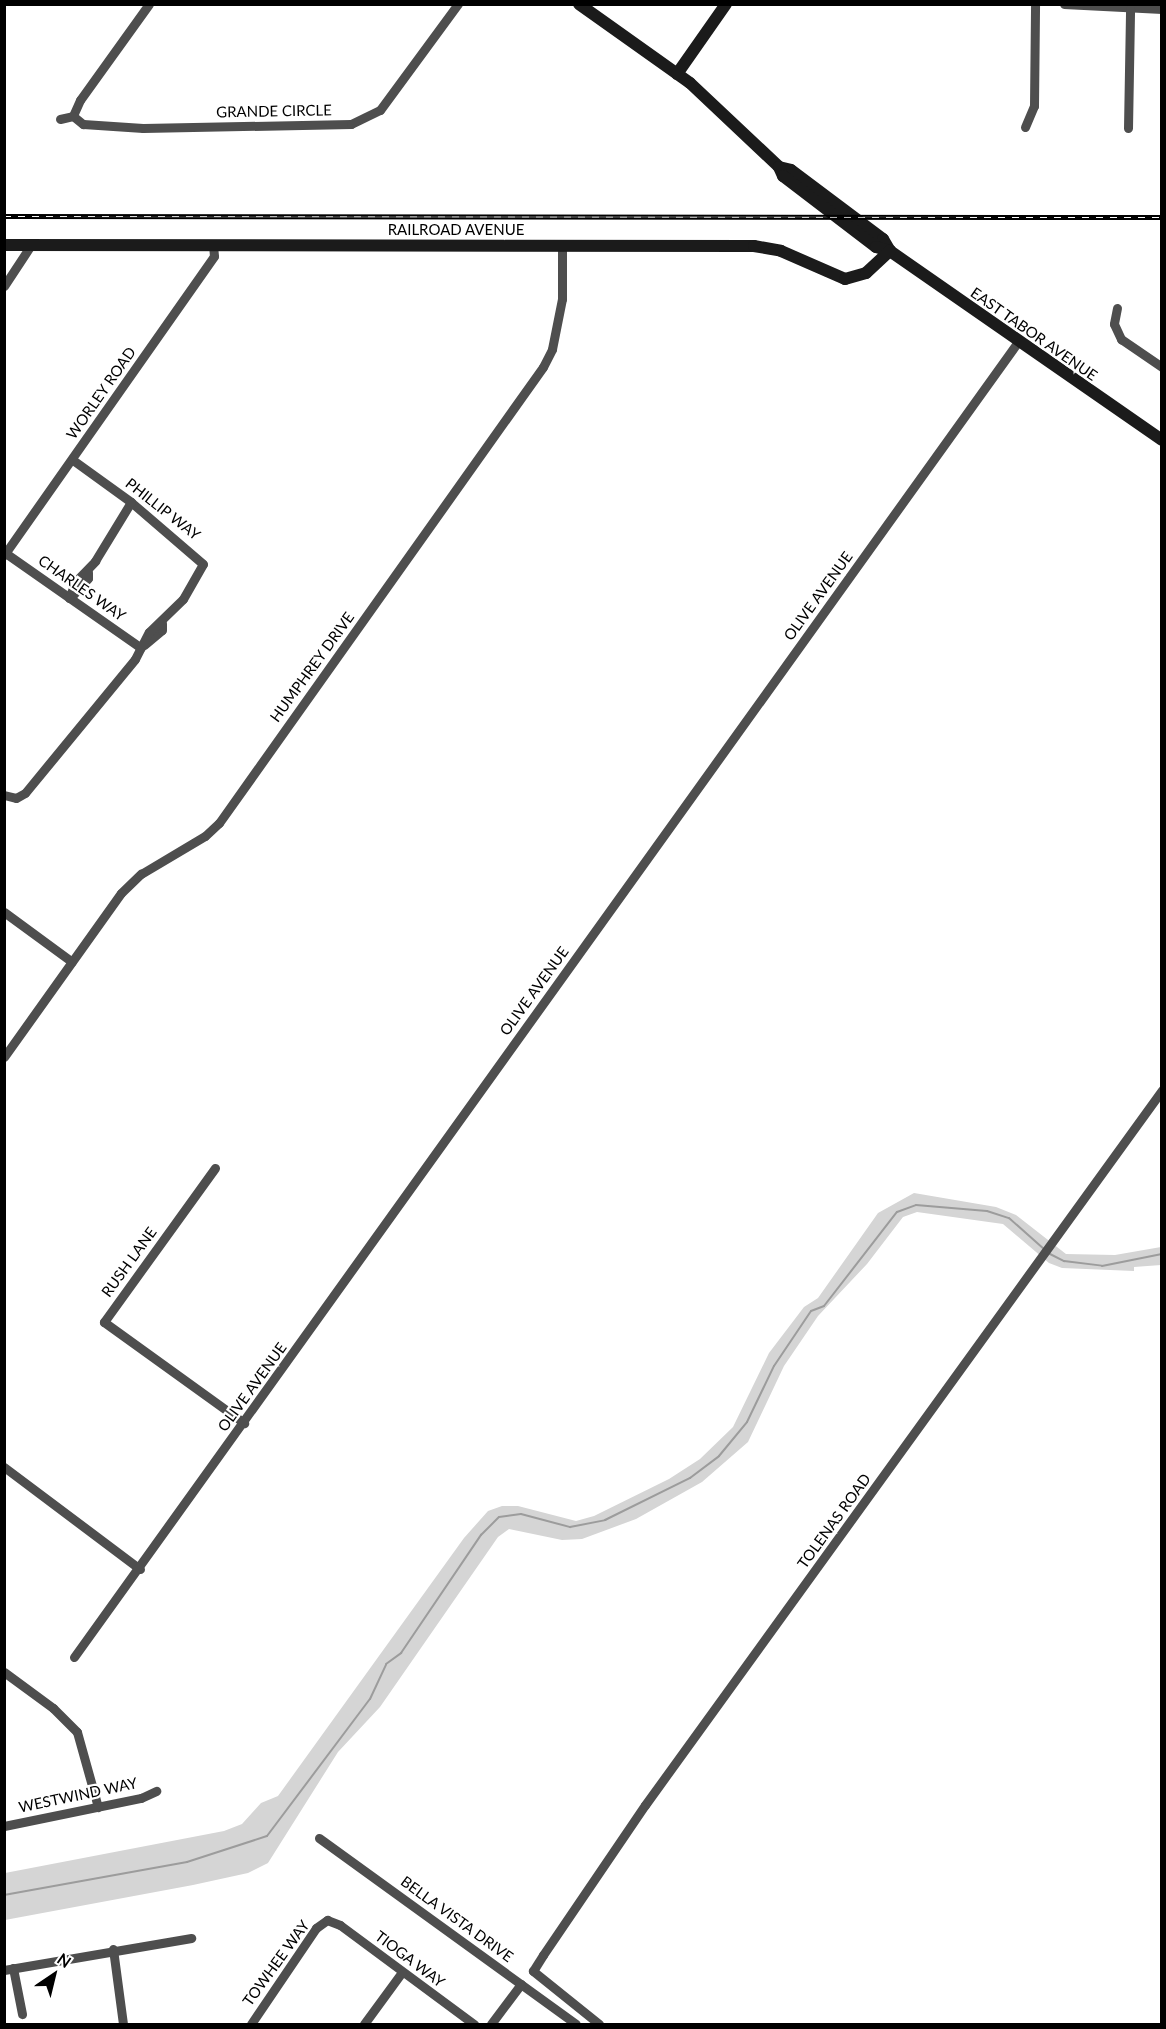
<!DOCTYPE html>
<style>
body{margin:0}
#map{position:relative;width:1166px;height:2029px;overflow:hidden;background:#fff;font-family:Lato,sans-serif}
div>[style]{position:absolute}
.green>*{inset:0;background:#d5d5d5}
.stream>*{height:2px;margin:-1px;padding:0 1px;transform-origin:1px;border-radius:1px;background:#9c9c9c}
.street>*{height:9px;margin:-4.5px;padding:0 4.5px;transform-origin:4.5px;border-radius:4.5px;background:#4e4e4e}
.secondary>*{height:12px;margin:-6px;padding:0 6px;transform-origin:6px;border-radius:6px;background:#1b1b1b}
.rail>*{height:4.5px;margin-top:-2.25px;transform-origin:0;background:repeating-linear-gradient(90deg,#fff 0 7px,#000 0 14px);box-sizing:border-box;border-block:2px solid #000}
span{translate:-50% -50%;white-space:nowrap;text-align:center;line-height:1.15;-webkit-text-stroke:4.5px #fff;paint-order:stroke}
.street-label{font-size:15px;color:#000}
.frame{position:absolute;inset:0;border:6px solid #000;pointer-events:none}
.north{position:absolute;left:24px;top:1945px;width:60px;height:60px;-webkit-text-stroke:4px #fff;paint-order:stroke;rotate:35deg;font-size:16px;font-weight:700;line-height:24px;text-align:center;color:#000}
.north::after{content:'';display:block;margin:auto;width:21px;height:27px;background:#000;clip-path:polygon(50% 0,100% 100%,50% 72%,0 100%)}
</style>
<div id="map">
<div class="green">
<div style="clip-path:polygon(914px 1193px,996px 1207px,1016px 1215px,1066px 1254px,1115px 1255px,1161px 1247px,1161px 1265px,1134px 1267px,1134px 1271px,1062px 1268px,1049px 1263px,1003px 1224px,917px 1212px,903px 1217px,867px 1264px,818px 1316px,784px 1366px,748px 1442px,702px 1482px,636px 1519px,582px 1539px,562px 1540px,509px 1529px,498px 1537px,380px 1707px,338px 1752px,268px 1863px,248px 1873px,193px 1885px,5px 1920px,5px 1873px,224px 1831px,242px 1824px,261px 1803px,278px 1796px,464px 1538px,488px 1511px,502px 1506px,518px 1506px,576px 1521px,594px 1516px,669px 1479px,700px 1459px,733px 1427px,769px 1353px,804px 1307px,818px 1298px,878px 1213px)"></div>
</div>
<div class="stream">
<div style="left:1048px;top:1253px;width:18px;rotate:27deg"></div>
<div style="left:1064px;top:1261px;width:38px;rotate:7deg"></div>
<div style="left:1102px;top:1266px;width:61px;rotate:-11.3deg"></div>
<div style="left:4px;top:1895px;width:186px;rotate:-10.2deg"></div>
<div style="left:187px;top:1862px;width:84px;rotate:-18deg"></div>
<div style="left:267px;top:1836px;width:171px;rotate:-53.1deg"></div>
<div style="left:370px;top:1699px;width:38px;rotate:-65deg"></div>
<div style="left:386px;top:1664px;width:19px;rotate:-36deg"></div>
<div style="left:401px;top:1653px;width:143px;rotate:-55.9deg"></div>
<div style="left:481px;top:1535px;width:25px;rotate:-45deg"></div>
<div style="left:499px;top:1517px;width:22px;rotate:-8deg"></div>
<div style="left:521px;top:1514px;width:51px;rotate:14.9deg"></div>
<div style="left:570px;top:1527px;width:36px;rotate:-11deg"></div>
<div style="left:605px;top:1520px;width:95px;rotate:-26.3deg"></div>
<div style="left:690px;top:1478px;width:36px;rotate:-37deg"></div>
<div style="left:719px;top:1456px;width:44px;rotate:-50.5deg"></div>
<div style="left:747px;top:1422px;width:62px;rotate:-64.3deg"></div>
<div style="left:774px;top:1366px;width:66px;rotate:-56.1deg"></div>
<div style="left:811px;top:1311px;width:14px;rotate:-21deg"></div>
<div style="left:824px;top:1306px;width:119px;rotate:-52.2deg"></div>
<div style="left:897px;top:1212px;width:20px;rotate:-20deg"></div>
<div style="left:916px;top:1205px;width:71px;rotate:4.8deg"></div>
<div style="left:987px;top:1211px;width:23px;rotate:18deg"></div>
<div style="left:1009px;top:1218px;width:47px;rotate:41.5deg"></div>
</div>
<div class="street">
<div style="left:149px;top:4px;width:118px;rotate:125.7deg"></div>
<div style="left:80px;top:100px;width:17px;rotate:114deg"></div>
<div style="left:73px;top:116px;width:13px;rotate:39deg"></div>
<div style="left:83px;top:124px;width:60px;rotate:3.8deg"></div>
<div style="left:143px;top:128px;width:208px;rotate:-1.1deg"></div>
<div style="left:351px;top:124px;width:32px;rotate:-26deg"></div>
<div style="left:380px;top:110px;width:132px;rotate:-53.7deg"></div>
<div style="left:1064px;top:4px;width:98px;rotate:2.9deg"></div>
<div style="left:60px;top:119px;width:13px;rotate:-13deg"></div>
<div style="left:1025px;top:127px;width:23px;rotate:-67deg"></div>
<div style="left:1034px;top:106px;width:102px;rotate:-89.4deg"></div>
<div style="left:1128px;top:128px;width:119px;rotate:-89deg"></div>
<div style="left:4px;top:286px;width:49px;rotate:-56.6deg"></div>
<div style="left:1117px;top:308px;width:16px;rotate:101deg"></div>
<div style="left:1114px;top:324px;width:17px;rotate:65deg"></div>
<div style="left:1121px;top:339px;width:50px;rotate:34.3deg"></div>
<div style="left:4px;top:552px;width:167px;rotate:35deg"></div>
<div style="left:4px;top:555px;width:365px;rotate:-54.9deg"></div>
<div style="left:214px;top:256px;width:11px;rotate:-95deg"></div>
<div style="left:72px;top:596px;width:24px;rotate:-48deg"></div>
<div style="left:88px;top:578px;width:6px;rotate:-90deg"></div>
<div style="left:69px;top:598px;width:18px;rotate:-68deg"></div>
<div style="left:76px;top:581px;width:28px;rotate:-46deg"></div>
<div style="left:95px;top:561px;width:69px;rotate:-58.6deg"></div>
<div style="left:144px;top:645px;width:23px;rotate:-40deg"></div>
<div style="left:162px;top:630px;width:7px;rotate:-90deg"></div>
<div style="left:4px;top:795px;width:12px;rotate:14deg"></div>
<div style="left:16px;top:798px;width:10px;rotate:-29deg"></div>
<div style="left:25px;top:793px;width:173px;rotate:-50.6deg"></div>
<div style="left:135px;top:659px;width:30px;rotate:-63deg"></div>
<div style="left:149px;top:632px;width:47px;rotate:-44.1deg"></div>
<div style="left:183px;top:599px;width:40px;rotate:-60.3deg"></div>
<div style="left:203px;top:564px;width:95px;rotate:-139.3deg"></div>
<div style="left:131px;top:502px;width:72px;rotate:-144.1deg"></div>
<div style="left:4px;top:912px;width:84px;rotate:36.3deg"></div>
<div style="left:4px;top:1057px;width:201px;rotate:-54.5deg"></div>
<div style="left:121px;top:893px;width:28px;rotate:-44deg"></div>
<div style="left:141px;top:874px;width:74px;rotate:-30.7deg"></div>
<div style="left:205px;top:836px;width:19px;rotate:-43deg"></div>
<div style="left:219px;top:823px;width:559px;rotate:-54.61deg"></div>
<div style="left:543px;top:367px;width:20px;rotate:-63deg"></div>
<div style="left:552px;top:349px;width:51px;rotate:-78.7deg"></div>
<div style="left:562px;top:299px;width:54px;rotate:-90deg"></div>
<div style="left:215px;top:1168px;width:190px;rotate:125.8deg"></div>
<div style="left:104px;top:1322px;width:173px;rotate:35.8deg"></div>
<div style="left:4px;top:1467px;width:170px;rotate:36.9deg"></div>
<div style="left:74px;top:1657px;width:1619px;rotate:-54.33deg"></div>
<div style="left:4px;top:1672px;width:61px;rotate:36.3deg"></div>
<div style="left:53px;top:1708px;width:34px;rotate:45deg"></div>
<div style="left:77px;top:1732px;width:78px;rotate:74.4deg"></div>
<div style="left:4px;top:1826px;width:140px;rotate:-11.6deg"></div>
<div style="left:141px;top:1798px;width:17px;rotate:-25deg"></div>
<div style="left:319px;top:1838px;width:317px;rotate:35.9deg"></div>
<div style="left:113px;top:1949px;width:76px;rotate:82.4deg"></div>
<div style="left:13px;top:1968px;width:47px;rotate:78.9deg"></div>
<div style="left:4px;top:1970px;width:190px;rotate:-9.7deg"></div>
<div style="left:251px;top:2024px;width:116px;rotate:-55.9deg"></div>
<div style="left:316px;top:1928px;width:14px;rotate:-36deg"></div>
<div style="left:327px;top:1920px;width:14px;rotate:21deg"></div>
<div style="left:340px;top:1925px;width:167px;rotate:36.5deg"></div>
<div style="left:364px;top:2024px;width:64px;rotate:-53.8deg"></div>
<div style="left:491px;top:2024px;width:50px;rotate:-53.1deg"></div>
<div style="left:599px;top:2024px;width:85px;rotate:-141.2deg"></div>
<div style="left:533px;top:1971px;width:19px;rotate:-58deg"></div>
<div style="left:543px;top:1955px;width:181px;rotate:-55.8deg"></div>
<div style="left:645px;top:1805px;width:882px;rotate:-54.13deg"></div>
</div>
<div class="secondary">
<div style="left:579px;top:4px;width:136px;rotate:35.4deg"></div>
<div style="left:690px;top:83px;width:122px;rotate:43.3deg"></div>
<div style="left:779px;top:167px;width:12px;rotate:14deg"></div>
<div style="left:791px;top:170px;width:115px;rotate:36.9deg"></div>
<div style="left:883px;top:239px;width:14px;rotate:60deg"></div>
<div style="left:677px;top:74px;width:85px;rotate:-55deg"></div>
<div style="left:779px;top:167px;width:10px;rotate:66deg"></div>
<div style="left:783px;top:176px;width:117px;rotate:37.4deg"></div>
<div style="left:876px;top:247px;width:15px;rotate:16deg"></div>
<div style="left:890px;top:251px;width:331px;rotate:34.8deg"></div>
<div style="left:4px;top:245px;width:750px;rotate:0.08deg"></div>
<div style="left:754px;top:246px;width:27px;rotate:10deg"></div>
<div style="left:781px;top:251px;width:70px;rotate:23.6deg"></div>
<div style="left:845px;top:279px;width:22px;rotate:-16deg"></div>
<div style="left:866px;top:273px;width:33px;rotate:-43deg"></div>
</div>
<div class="rail">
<div style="left:4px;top:216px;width:1158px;rotate:0.05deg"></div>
</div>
<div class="street-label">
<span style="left:274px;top:111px;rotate:-1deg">GRANDE CIRCLE</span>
<span style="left:456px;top:230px">RAILROAD AVENUE</span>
<span style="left:1034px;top:334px;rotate:35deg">EAST TABOR AVENUE</span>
<span style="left:101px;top:393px;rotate:-55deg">WORLEY ROAD</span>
<span style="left:163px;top:509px;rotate:38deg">PHILLIP WAY</span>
<span style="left:82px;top:588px;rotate:35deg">CHARLES WAY</span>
<span style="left:818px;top:596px;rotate:-54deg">OLIVE AVENUE</span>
<span style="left:312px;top:667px;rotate:-54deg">HUMPHREY DRIVE</span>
<span style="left:534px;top:991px;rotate:-54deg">OLIVE AVENUE</span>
<span style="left:129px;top:1262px;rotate:-54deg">RUSH LANE</span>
<span style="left:252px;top:1387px;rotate:-54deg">OLIVE AVENUE</span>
<span style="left:834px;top:1521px;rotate:-54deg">TOLENAS ROAD</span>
<span style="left:78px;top:1795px;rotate:-12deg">WESTWIND WAY</span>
<span style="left:457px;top:1919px;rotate:36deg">BELLA VISTA DRIVE</span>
<span style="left:410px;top:1959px;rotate:37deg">TIOGA WAY</span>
<span style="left:276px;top:1963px;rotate:-54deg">TOWHEE WAY</span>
</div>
<div class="frame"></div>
<div class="north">N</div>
</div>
